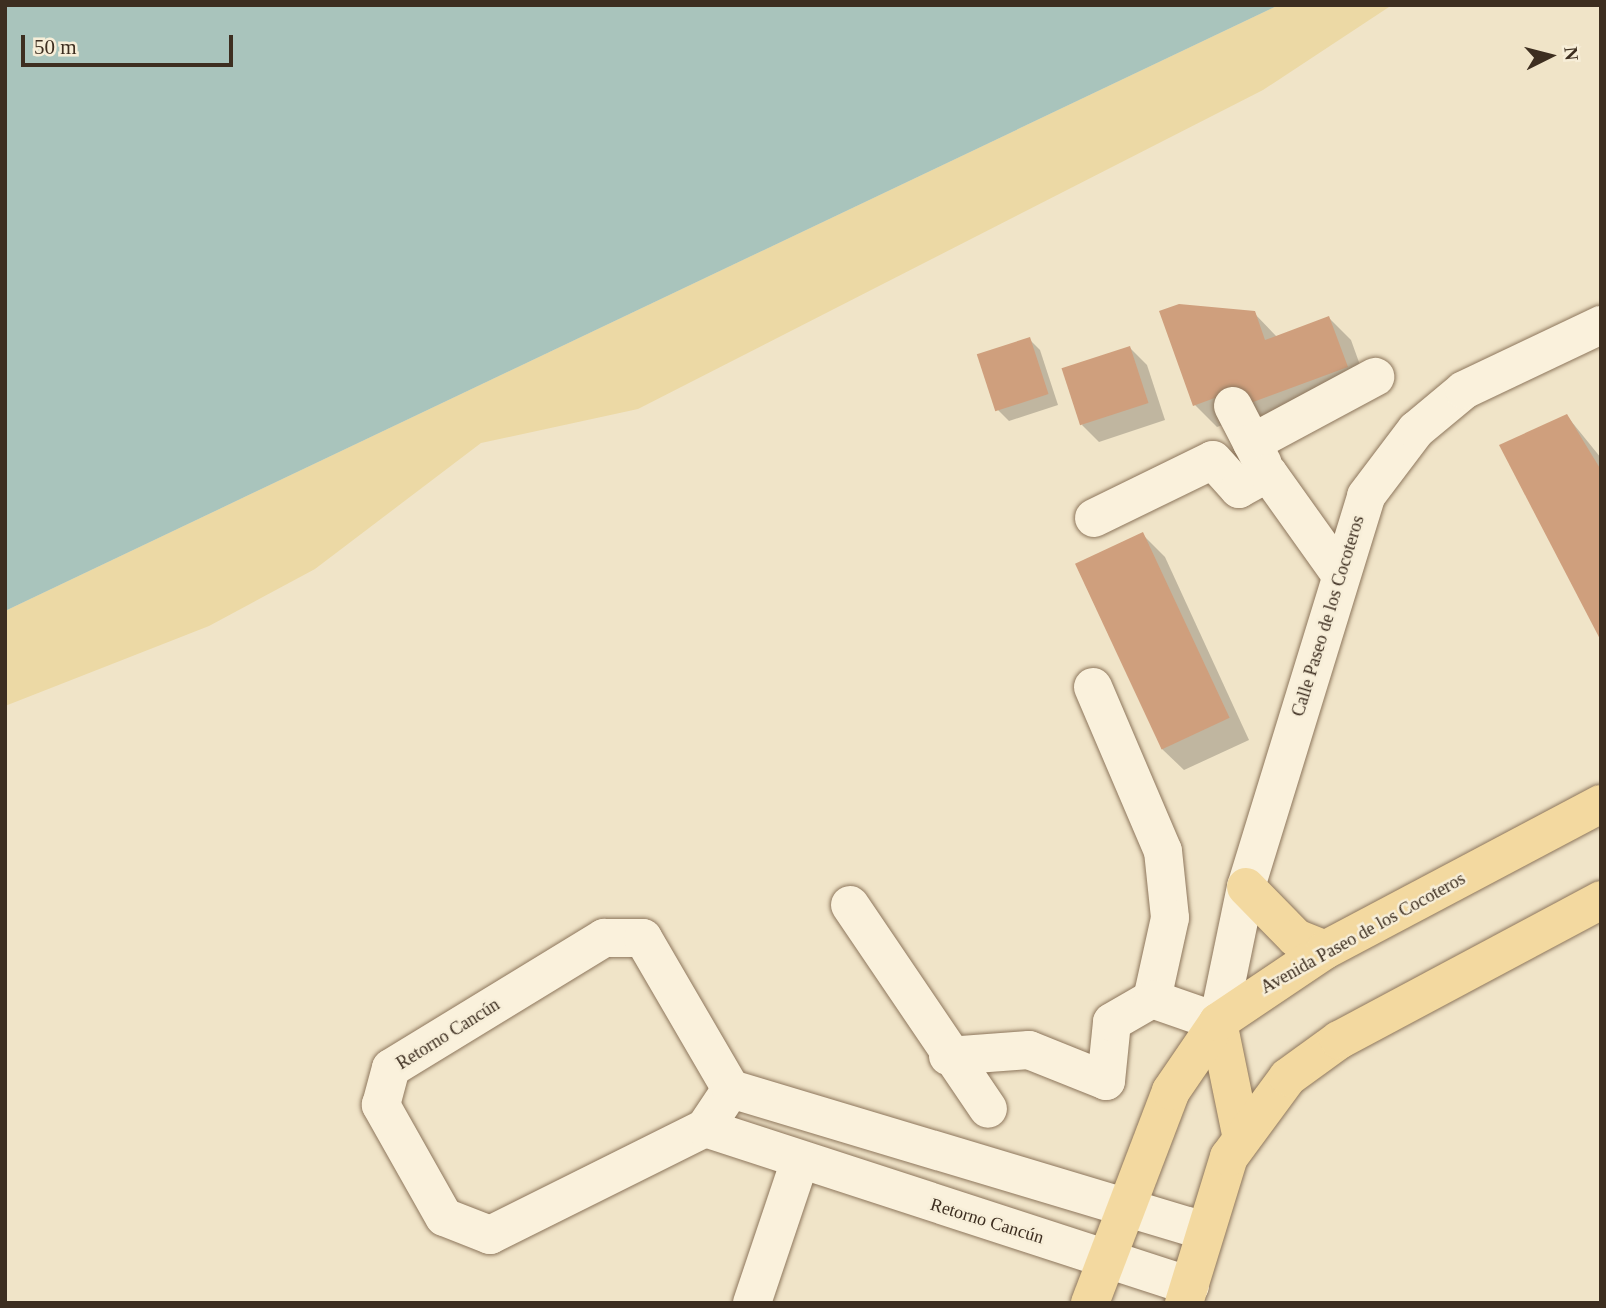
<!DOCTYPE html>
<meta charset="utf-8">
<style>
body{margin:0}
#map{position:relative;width:1606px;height:1308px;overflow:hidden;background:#f0e4c8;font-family:"Times New Roman",serif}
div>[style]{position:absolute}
.sand>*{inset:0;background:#ecd9a5}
.water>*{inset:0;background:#a9c4bc}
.shadow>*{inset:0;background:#0003}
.building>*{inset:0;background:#cf9f7d;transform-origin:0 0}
.roads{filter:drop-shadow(0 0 2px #8d765c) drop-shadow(0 0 2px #8d765c)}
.minor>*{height:38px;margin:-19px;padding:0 19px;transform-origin:19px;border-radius:19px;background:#faf1dc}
.major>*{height:38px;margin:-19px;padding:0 19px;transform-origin:19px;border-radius:19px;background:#f3d9a0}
span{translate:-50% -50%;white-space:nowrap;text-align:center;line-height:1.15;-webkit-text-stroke:5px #f7eed8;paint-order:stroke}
.street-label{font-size:18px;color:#3d2e20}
.frame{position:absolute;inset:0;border:7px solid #3d2e20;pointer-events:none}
.north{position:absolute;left:1515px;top:21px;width:70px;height:70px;-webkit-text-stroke:5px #f7eed8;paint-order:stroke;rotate:84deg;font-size:19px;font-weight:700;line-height:28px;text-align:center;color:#3d2e20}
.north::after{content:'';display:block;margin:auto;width:24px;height:32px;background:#3d2e20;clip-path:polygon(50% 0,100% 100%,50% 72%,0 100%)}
.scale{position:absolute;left:21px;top:35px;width:212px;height:32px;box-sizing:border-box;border:4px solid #3d2e20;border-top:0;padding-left:9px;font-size:21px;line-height:24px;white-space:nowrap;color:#3d2e20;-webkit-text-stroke:5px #f7eed8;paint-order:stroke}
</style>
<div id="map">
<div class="sand">
<div style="clip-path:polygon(1279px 5px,1392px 5px,1263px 90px,638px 409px,481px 443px,315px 569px,209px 626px,5px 706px,5px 611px)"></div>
</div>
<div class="water">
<div style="clip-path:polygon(5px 5px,1279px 5px,5px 611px)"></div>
</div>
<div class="shadow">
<div style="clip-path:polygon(1254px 313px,1277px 337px,1329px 318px,1351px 340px,1369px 390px,1269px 427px,1255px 413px,1217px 427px,1195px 405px)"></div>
<div style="clip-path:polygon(1029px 339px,1040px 350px,1058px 405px,1009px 421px,998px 410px)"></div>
<div style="clip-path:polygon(1130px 348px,1147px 365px,1165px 420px,1099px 442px,1082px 425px)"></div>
<div style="clip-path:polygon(1567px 416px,1601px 458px,1601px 637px)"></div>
<div style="clip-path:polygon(1143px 535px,1165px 557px,1249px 740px,1184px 770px,1161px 748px)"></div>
</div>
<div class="building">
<div style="clip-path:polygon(1179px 304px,1255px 311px,1265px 340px,1329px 316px,1348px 367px,1245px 405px,1239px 389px,1193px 406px,1159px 311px)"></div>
<div style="left:1030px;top:337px;width:60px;height:56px;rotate:72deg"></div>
<div style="left:1130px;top:346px;width:60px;height:72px;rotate:72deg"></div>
<div style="clip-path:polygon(1567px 414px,1601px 470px,1601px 641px,1499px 445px)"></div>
<div style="left:1143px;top:532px;width:205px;height:75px;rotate:65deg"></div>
</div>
<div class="roads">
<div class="minor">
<div style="left:1233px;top:406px;width:65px;rotate:62.7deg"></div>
<div style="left:1252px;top:443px;width:140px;rotate:-28.2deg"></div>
<div style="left:1094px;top:518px;width:132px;rotate:-26deg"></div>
<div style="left:1213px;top:460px;width:39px;rotate:48deg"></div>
<div style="left:1239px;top:489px;width:33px;rotate:-29deg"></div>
<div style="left:1268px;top:473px;width:124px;rotate:54.5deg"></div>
<div style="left:1093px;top:687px;width:178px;rotate:66.9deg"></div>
<div style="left:1163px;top:851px;width:67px;rotate:84deg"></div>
<div style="left:1170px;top:918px;width:83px;rotate:102.5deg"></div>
<div style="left:850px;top:905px;width:246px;rotate:55.9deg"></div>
<div style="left:604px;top:938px;width:39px"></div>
<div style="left:643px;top:938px;width:175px;rotate:59.8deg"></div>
<div style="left:731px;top:1089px;width:47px;rotate:123.7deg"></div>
<div style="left:705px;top:1128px;width:240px;rotate:153.5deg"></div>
<div style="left:490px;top:1235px;width:49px;rotate:-158.6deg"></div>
<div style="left:444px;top:1217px;width:129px;rotate:-119.4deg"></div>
<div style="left:381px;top:1105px;width:38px;rotate:-75deg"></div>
<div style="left:391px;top:1068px;width:250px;rotate:-31.4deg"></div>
<div style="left:948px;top:1056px;width:81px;rotate:-4.2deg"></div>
<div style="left:1029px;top:1050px;width:83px;rotate:21.9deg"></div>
<div style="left:1106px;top:1081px;width:59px;rotate:-84.2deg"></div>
<div style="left:1112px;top:1022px;width:46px;rotate:-29.9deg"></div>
<div style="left:1152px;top:999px;width:70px;rotate:19.2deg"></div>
<div style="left:1218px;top:1022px;width:138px;rotate:-78.3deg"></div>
<div style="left:1246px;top:887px;width:409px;rotate:-72.9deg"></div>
<div style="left:1366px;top:496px;width:83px;rotate:-52.9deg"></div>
<div style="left:1416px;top:430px;width:62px;rotate:-39.8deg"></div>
<div style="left:1464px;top:390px;width:152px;rotate:-25.4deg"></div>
<div style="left:731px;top:1089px;width:495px;rotate:16.7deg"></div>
<div style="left:705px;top:1128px;width:510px;rotate:18.04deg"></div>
<div style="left:752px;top:1303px;width:148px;rotate:-71.4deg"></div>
</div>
<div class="major">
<div style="left:1246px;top:887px;width:71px;rotate:45.6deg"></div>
<div style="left:1296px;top:938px;width:31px;rotate:22deg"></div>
<div style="left:1218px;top:1022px;width:114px;rotate:78.4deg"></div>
<div style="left:1090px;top:1303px;width:227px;rotate:-69.1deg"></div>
<div style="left:1171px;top:1091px;width:83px;rotate:-55.7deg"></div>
<div style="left:1218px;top:1022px;width:129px;rotate:-33.9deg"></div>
<div style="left:1325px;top:950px;width:312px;rotate:-27.9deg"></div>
<div style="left:1184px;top:1303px;width:153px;rotate:-72.9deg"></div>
<div style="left:1229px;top:1157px;width:99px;rotate:-53.6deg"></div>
<div style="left:1288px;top:1077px;width:63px;rotate:-36deg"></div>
<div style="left:1339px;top:1040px;width:297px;rotate:-28.1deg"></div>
</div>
</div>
<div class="street-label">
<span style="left:1328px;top:616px;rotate:-73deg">Calle Paseo de los Cocoteros</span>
<span style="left:1363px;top:933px;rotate:-29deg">Avenida Paseo de los Cocoteros</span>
<span style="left:448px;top:1034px;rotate:-32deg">Retorno Cancún</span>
<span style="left:987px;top:1221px;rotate:17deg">Retorno Cancún</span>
</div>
<div class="frame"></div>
<div class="north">N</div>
<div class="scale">50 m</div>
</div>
